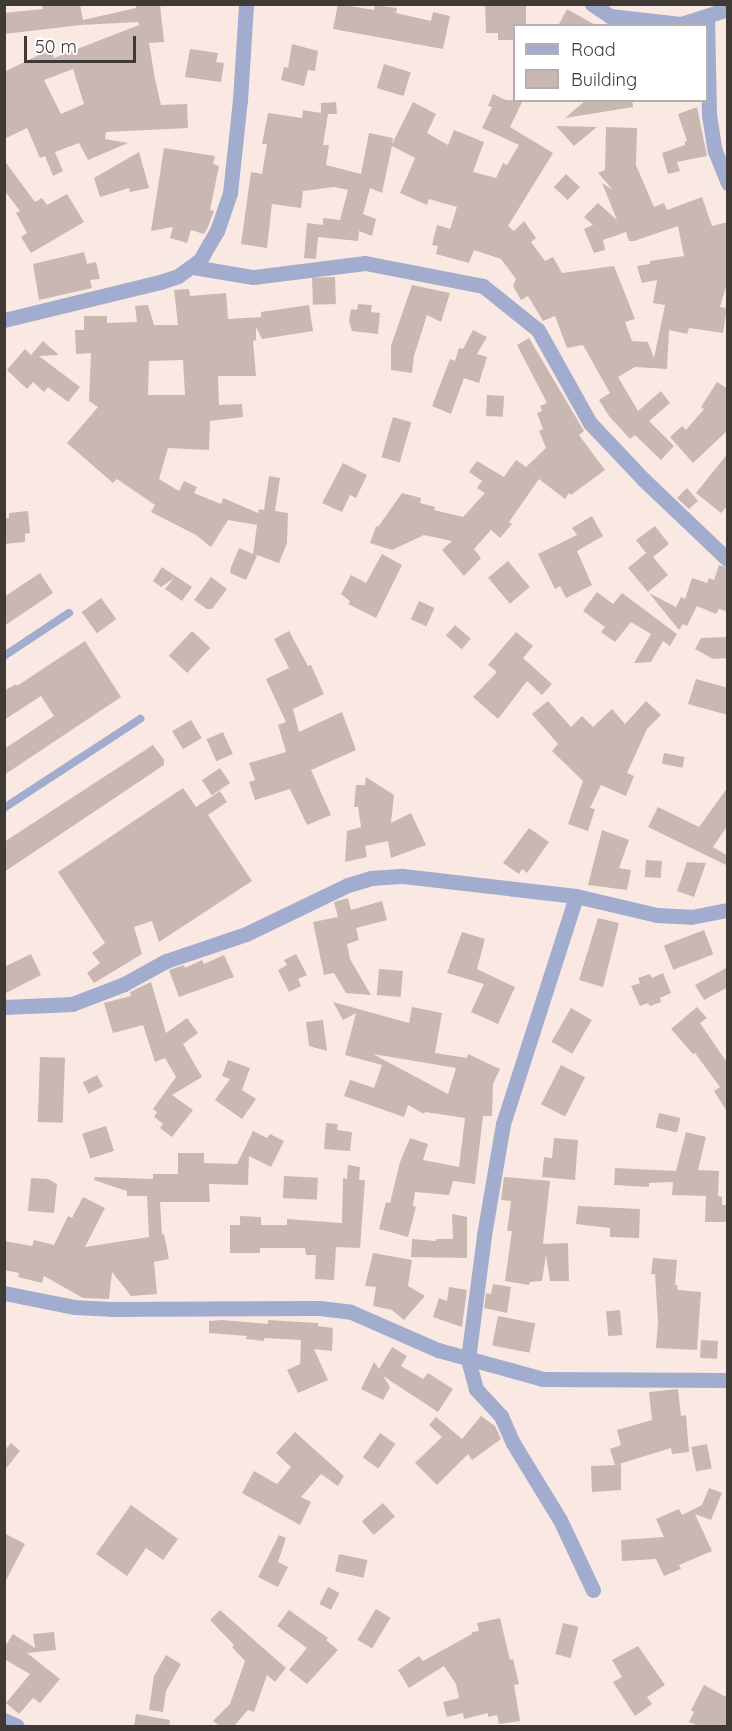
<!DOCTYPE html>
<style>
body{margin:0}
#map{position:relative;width:732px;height:1731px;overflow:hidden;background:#fae9e2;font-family:Quicksand,sans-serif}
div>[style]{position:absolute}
.building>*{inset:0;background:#c9b8b1;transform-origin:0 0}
.service>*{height:8px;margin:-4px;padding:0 4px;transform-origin:4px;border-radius:4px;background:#a2acce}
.minor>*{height:15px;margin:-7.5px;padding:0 7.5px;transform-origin:7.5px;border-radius:7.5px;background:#a2acce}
span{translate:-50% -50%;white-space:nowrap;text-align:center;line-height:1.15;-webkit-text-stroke:5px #fff;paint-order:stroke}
.frame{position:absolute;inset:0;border:6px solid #403a37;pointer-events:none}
.legend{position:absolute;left:513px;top:24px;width:195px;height:78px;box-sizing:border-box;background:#fff;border:2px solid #b3b0af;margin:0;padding:8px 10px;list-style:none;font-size:18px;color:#403a37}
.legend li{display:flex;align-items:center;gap:12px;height:30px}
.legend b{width:30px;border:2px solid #b3b0af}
.scale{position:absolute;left:24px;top:36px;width:112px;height:27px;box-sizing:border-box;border:3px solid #403a37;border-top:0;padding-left:8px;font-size:18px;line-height:21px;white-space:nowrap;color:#403a37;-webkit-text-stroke:4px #fff;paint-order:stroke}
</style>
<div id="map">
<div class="building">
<div style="clip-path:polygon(evenodd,49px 4px,80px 4px,83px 20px,136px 8px,136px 4px,160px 4px,164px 42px,149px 43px,155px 79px,161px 105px,187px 104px,188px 128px,106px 132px,105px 139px,128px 143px,88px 160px,79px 143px,55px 152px,63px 171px,53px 176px,45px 156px,40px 158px,27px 128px,4px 139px,4px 72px,51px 49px,54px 58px,139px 25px,138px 22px,81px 25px,4px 34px,4px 13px,43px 9px,42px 6px,49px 4px,73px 69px,84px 104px,61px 114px,44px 80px,73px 69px)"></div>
<div style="clip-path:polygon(338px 4px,374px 10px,375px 5px,397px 8px,396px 13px,431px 21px,433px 12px,450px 16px,443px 49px,333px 29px)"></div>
<div style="clip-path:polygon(485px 4px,526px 4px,526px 26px,514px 26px,514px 40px,498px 40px,498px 33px,486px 33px)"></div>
<div style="clip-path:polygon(567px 9px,597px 26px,558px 26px)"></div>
<div style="clip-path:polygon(292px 44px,318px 51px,315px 71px,308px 70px,304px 86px,281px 80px,284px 67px,288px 68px)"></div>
<div style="clip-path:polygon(190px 49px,218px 53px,216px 62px,224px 63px,221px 82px,185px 77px)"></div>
<div style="left:384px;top:64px;width:28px;height:25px;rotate:17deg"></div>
<div style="clip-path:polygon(493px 94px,506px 100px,523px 100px,510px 127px,553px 153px,508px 226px,514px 231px,524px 221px,536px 238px,531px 242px,545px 261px,553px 257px,562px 273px,614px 266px,635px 319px,625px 322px,632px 341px,648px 342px,654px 358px,665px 305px,653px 303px,657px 280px,642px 283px,637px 266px,650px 264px,650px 261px,684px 256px,678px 226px,634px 241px,629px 241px,626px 232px,603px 240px,605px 250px,594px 253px,584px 229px,593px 225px,584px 217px,598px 203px,617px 220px,602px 183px,613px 190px,598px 173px,605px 170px,606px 127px,637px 128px,636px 165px,654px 207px,664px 203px,667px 210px,702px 197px,712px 226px,728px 222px,728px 280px,720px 307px,727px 308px,723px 333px,689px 328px,687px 334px,669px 330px,667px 369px,635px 367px,618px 377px,638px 411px,661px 391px,670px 403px,649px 421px,674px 446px,661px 460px,635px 435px,630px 439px,609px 416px,599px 400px,610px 393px,583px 345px,567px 348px,555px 316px,543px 321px,528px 296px,521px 300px,513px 286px,516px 279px,501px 259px,474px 250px,469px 263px,436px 254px,438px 246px,432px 245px,437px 225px,450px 229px,457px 207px,429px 199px,427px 205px,400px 193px,415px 158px,392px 146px,382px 193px,370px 188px,363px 214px,376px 219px,372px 236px,359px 231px,358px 241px,318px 237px,316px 259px,304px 258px,307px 223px,323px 225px,323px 218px,340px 220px,348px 190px,334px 187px,303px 191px,301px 208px,272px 204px,267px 248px,241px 244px,251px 172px,262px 174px,267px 144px,262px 144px,268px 113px,302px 118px,303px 110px,321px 113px,321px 103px,336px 102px,337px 114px,328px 114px,323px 145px,329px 145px,326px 165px,361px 174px,369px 133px,393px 138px,392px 144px,413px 102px,436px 114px,427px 133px,448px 145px,454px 130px,484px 142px,473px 172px,496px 178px,503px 163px,507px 165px,519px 145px,482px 128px,492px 107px,488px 106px)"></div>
<div style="clip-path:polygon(586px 100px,632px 100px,633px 107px,565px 118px)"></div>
<div style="clip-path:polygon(697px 107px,707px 156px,677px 162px,680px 171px,668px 174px,662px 153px,685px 145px,685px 141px,687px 141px,678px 114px)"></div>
<div style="clip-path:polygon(556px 126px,597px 127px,574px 146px)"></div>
<div style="clip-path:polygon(164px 148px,215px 156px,213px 164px,219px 166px,210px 210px,214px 211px,208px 227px,204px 234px,191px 230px,187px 243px,170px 238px,173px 227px,151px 231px)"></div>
<div style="clip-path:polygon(139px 152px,149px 188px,130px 192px,129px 188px,100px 197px,94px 178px)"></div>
<div style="clip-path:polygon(4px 160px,35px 202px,42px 198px,47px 205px,67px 194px,84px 222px,31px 253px,21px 237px,27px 233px,16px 213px,20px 211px,4px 190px)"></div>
<div style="left:566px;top:174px;width:19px;height:18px;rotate:43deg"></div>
<div style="clip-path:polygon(84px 252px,87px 264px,96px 262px,100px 279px,90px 280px,92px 288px,39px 300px,33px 264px)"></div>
<div style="left:335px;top:277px;width:27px;height:23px;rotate:88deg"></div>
<div style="clip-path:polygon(412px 285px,450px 293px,441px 322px,427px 315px,414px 356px,412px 373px,391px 370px,391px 346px)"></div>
<div style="clip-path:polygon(evenodd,189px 289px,190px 296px,226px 293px,228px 319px,261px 317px,261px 312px,309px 305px,313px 331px,262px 339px,256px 327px,256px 340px,253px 341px,256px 376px,218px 376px,219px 405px,242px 404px,243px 417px,210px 421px,209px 450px,168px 448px,159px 479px,179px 491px,184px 481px,197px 487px,194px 493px,221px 504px,223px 498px,258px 513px,259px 509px,264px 510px,269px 476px,280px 478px,275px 511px,288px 513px,287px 543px,279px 563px,254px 554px,257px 556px,246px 580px,230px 573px,231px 567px,239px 548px,253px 554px,257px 525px,228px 520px,211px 547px,196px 535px,151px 512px,155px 505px,117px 479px,113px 483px,67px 443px,98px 407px,89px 401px,91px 353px,76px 354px,75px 330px,84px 330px,84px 316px,107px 316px,107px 323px,137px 322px,135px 306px,148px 305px,154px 325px,178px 325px,174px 290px,189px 289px,183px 360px,185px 395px,148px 395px,149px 361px,183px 360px)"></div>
<div style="clip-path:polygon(358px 304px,372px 305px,371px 312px,380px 313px,378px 334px,352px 331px,349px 321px,351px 309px,357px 310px)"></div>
<div style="clip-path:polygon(473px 330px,487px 337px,477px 354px,487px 357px,479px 383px,464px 378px,451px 414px,432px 406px,450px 359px,455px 361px,459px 348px,463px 349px)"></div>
<div style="clip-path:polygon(529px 338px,584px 431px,579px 435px,605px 470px,571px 495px,569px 493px,565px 499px,539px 479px,509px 522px,512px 524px,500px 538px,491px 530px,474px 549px,481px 558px,464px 576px,442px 550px,452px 541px,424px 535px,392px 550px,370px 543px,376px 526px,378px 527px,402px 493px,421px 498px,420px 503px,435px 507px,434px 510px,463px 517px,485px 493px,477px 488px,482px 481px,469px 472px,477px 461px,504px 477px,516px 460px,526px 467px,546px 448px,539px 431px,543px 429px,537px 413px,542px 411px,540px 406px,547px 403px,517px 345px)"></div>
<div style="clip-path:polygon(43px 341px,59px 355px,39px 356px,80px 387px,68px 402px,48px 387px,44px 392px,33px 382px,27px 389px,7px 370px,25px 349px,31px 355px)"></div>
<div style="clip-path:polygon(717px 382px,728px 389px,728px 430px,693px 463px,670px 437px,682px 426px,686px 430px,704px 409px,701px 407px)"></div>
<div style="left:487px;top:395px;width:17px;height:21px;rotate:3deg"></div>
<div style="left:393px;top:417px;width:19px;height:42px;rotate:16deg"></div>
<div style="clip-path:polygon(728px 453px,728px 505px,721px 513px,696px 493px)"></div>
<div style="clip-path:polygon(343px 463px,367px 475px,356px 498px,350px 495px,342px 512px,322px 503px)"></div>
<div style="clip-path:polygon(687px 488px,698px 501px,689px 509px,677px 498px)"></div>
<div style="clip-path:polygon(28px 511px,30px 533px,25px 534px,25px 542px,4px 544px,4px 518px,9px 518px,9px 513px)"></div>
<div style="clip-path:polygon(592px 516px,603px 536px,577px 551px,592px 585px,566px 598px,560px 586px,555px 589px,538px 554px,577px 535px,572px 528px)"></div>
<div style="clip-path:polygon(655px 526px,669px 544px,653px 557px,668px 575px,648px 592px,628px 568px,646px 553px,636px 540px)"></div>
<div style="clip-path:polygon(382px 554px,402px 565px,376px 618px,348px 604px,350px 601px,341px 594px,351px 575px,366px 583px)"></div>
<div style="left:508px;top:561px;width:34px;height:26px;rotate:50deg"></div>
<div style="clip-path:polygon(719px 565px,728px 568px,728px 612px,719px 609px,716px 614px,697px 606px,687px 626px,683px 624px,679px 630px,649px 593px,676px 607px,681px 597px,685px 599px,692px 578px,707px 583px,709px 578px,714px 580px)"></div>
<div style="clip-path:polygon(162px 567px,192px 587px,182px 601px,165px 589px,174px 578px,161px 587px,153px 581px)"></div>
<div style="clip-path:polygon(40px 573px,53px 593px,4px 626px,4px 597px)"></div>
<div style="clip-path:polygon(211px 577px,227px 589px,212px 609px,207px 609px,194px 600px)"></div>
<div style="clip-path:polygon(597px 592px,613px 604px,622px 593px,677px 634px,670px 646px,663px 641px,651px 662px,634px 663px,651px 634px,631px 622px,615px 642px,601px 632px,605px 627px,583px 611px)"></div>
<div style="left:101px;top:598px;width:26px;height:24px;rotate:54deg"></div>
<div style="left:419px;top:601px;width:17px;height:20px;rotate:24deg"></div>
<div style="left:455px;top:625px;width:21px;height:14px;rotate:41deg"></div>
<div style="left:192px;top:631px;width:25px;height:34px;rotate:43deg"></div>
<div style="clip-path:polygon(289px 631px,308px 666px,311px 665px,324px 694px,293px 709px,299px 732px,342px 712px,356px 750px,311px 770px,331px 815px,307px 825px,290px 789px,255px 800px,249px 782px,255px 780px,249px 763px,286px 752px,278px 725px,286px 722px,266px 679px,289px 668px,274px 639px)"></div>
<div style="clip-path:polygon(516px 632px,533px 646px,523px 658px,552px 684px,542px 695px,527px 681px,498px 719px,473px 697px,497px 672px,488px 665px)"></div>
<div style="clip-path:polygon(728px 637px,728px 658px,713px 659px,695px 649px,701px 638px)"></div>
<div style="clip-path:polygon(85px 641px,121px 697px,4px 775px,4px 749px,54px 716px,41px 696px,4px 720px,4px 691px,16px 684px,17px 686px)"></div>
<div style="clip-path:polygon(696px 679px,728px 688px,728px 715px,688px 704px)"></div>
<div style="clip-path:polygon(548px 701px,571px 727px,582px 716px,593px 727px,612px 709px,625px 724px,646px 701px,661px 715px,647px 729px,627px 773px,634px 776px,626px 796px,601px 785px,590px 808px,595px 809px,588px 831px,568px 824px,583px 781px,552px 751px,558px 744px,532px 714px)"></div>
<div style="left:191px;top:720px;width:21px;height:22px;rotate:59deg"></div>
<div style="left:223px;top:732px;width:24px;height:18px;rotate:66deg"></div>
<div style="clip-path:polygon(153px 745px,164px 760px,164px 765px,4px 872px,4px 842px)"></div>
<div style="left:664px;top:753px;width:21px;height:11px;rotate:11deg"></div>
<div style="left:220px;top:768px;width:18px;height:22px;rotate:56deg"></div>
<div style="clip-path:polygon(366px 777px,394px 795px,391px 823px,411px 813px,426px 845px,391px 858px,388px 841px,365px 846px,367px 857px,345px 862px,347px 831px,361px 827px,358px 807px,354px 807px,356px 785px,365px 785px)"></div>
<div style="clip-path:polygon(728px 787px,728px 825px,713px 847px,728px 856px,728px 866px,648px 827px,658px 807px,699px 827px)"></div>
<div style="clip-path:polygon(183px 788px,196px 807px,220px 791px,227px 802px,208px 815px,252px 881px,159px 942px,152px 921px,134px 927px,142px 954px,94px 983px,87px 973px,100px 963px,92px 953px,105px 943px,58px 872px)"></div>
<div style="clip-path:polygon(529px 828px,549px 842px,527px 873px,522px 869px,519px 874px,503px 863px)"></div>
<div style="clip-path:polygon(602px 830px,629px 840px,619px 868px,631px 870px,627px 890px,588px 885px)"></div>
<div style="left:646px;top:860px;width:16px;height:17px;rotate:4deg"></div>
<div style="clip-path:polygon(687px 862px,706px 863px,694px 897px,677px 891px)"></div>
<div style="clip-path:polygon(348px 898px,351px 910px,382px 901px,387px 920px,356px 928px,359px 940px,347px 944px,350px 959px,371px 995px,346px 993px,334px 973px,324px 975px,313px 922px,338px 917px,334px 902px)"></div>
<div style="clip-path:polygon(598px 918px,619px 923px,603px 987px,579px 980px)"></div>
<div style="left:704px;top:930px;width:26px;height:43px;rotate:69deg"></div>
<div style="clip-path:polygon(462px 932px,485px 939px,477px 969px,515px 987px,498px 1024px,471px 1012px,484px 984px,447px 973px)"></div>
<div style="clip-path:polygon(31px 954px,41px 975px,4px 994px,4px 967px)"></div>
<div style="clip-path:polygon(296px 954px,307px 975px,298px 979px,301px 986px,289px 992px,278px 970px,287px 965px,284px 960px)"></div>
<div style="clip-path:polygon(224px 955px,234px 977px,179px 997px,169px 970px,184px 965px,185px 968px,202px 960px,204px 964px)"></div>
<div style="clip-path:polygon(728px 967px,728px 987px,704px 1000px,695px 985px)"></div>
<div style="left:379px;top:969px;width:24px;height:26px;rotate:5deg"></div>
<div style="clip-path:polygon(663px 973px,671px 993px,660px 998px,661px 1002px,650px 1006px,648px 1003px,640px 1006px,631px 986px,640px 983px,638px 978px,650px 974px,652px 978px)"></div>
<div style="clip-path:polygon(151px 982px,166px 1033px,187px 1018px,198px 1033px,183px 1044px,202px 1077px,172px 1095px,193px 1110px,172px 1137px,160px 1128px,163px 1124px,154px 1117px,157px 1112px,153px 1109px,176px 1077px,165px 1058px,155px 1062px,143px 1025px,113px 1033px,104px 1003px,131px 996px,130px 992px)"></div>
<div style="clip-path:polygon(evenodd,333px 1002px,409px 1023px,412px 1007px,442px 1013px,435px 1053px,467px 1058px,468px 1054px,500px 1069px,493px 1084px,492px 1116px,483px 1116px,475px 1184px,453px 1181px,449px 1195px,415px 1192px,413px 1206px,416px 1207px,408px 1237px,379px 1229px,386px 1202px,390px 1203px,400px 1162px,410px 1138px,428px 1144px,423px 1160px,459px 1167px,465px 1118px,425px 1112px,424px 1114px,408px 1105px,404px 1117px,344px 1096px,350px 1080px,374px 1088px,382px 1065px,345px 1055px,356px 1013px,343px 1020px,333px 1002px,373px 1054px,456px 1068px,448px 1094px,384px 1060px,373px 1054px)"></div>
<div style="clip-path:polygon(697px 1007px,707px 1018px,700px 1023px,728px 1064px,728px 1113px,714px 1091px,720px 1087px,695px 1053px,693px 1054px,671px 1029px)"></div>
<div style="left:571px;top:1008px;width:24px;height:39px;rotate:30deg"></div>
<div style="clip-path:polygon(323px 1020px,327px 1051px,309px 1046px,306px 1022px)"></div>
<div style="left:40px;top:1057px;width:25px;height:65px;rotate:2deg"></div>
<div style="clip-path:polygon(228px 1060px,250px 1068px,242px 1090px,256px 1099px,242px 1119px,215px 1100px,230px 1079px,222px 1076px)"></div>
<div style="left:561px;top:1065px;width:27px;height:44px;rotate:27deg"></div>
<div style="left:97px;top:1075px;width:13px;height:16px;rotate:63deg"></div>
<div style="left:659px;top:1113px;width:22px;height:15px;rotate:13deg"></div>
<div style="clip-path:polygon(326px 1123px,338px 1124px,337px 1130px,352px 1132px,350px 1151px,324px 1149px)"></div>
<div style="left:106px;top:1126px;width:26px;height:25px;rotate:72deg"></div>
<div style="clip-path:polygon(253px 1131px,267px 1138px,270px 1134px,284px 1141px,271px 1167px,249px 1156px,248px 1185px,209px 1184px,210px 1202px,160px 1202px,162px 1235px,164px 1234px,169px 1259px,154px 1262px,157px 1294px,131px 1296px,112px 1272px,109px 1299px,83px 1298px,44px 1276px,42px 1283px,18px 1277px,19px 1273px,4px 1270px,4px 1241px,32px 1246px,34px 1240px,54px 1245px,68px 1216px,72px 1218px,83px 1197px,105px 1208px,85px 1247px,149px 1237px,147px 1196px,127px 1196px,127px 1191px,94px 1180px,95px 1177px,153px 1179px,153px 1174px,178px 1174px,178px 1153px,204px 1153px,204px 1163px,237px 1164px)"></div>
<div style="clip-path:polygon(686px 1132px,706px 1137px,698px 1170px,719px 1171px,718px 1196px,722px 1197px,722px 1205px,728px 1205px,728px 1222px,705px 1222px,706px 1196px,672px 1195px,673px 1182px,649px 1183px,649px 1187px,614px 1185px,615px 1168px,676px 1171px)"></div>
<div style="clip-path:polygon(554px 1138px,578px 1140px,575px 1180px,542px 1177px,544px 1157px,552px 1158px)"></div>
<div style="clip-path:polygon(348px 1165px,360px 1167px,359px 1180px,365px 1180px,360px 1248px,336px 1247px,334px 1280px,315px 1279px,316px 1255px,306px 1255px,305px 1248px,260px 1248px,260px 1253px,230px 1253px,230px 1225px,240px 1225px,240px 1216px,261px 1217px,261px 1225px,287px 1225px,287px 1219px,342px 1223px,343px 1178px,347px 1179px)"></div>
<div style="left:284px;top:1176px;width:34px;height:22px;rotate:3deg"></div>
<div style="clip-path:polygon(504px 1177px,550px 1181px,543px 1244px,568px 1243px,569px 1281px,550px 1281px,546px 1255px,542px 1281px,530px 1282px,529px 1285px,505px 1281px,512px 1231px,507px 1231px,511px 1201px,501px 1200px)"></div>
<div style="clip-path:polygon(31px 1178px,48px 1179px,57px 1184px,54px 1213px,28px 1211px)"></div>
<div style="clip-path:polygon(578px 1206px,640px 1209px,639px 1238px,610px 1237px,610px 1228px,576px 1224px)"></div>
<div style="clip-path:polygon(452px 1214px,467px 1217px,467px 1258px,411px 1257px,412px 1239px,436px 1241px,436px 1239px,453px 1239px)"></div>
<div style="clip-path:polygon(373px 1253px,412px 1260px,408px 1286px,425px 1296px,404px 1320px,392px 1310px,373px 1306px,376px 1287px,365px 1286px)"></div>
<div style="clip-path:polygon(653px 1258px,677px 1260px,675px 1285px,677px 1285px,678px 1290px,701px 1292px,697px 1350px,656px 1348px,658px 1322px,655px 1274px,651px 1274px)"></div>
<div style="clip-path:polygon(493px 1284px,511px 1287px,507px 1313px,484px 1308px,486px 1293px,491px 1294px)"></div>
<div style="clip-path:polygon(449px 1287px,467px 1290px,462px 1327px,433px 1317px,439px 1298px,447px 1301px)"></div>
<div style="left:620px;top:1310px;width:25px;height:14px;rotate:85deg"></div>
<div style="left:498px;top:1316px;width:38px;height:30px;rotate:11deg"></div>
<div style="clip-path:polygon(222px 1320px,268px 1324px,268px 1320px,318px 1323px,318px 1326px,333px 1328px,332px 1351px,314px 1349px,328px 1380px,298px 1393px,287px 1370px,300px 1364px,301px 1340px,264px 1338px,264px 1341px,246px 1339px,247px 1336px,209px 1333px,209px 1321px)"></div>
<div style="left:701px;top:1340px;width:17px;height:18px;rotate:3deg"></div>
<div style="clip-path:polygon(392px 1347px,407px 1356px,401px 1366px,423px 1379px,428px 1373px,453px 1389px,438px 1412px,383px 1376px,390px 1387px,383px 1400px,361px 1389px,374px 1362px,379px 1369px)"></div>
<div style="clip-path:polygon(678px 1389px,681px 1416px,686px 1415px,689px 1452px,672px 1454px,671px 1448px,616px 1465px,621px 1464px,621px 1490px,592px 1492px,591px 1466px,615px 1465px,610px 1449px,621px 1445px,617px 1430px,652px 1420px,649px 1392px)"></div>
<div style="clip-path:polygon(481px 1416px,495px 1426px,501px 1439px,472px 1460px,468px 1454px,437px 1485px,415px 1463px,442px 1437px,429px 1425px,436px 1417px,462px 1439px)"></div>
<div style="clip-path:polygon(295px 1432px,344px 1476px,338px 1486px,321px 1474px,301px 1497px,311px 1502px,300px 1525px,242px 1493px,254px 1471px,277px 1484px,291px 1467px,276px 1453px)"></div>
<div style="left:380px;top:1433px;width:19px;height:30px;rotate:35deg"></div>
<div style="clip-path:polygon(11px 1443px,20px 1451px,4px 1471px,4px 1451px)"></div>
<div style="left:707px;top:1444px;width:25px;height:16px;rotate:79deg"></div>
<div style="clip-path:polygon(709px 1488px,722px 1493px,711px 1520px,695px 1514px,712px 1551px,679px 1565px,681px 1569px,664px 1576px,656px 1559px,622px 1561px,621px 1540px,664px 1537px,656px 1519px,679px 1509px,682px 1515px,702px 1505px)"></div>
<div style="left:383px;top:1503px;width:18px;height:28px;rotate:49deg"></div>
<div style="clip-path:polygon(131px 1505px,178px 1539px,163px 1560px,146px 1548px,127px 1576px,96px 1554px)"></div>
<div style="clip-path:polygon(4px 1533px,25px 1544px,4px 1584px)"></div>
<div style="clip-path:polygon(279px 1535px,286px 1538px,278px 1562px,288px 1567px,278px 1587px,258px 1577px)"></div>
<div style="left:339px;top:1554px;width:29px;height:18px;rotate:12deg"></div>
<div style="left:328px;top:1587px;width:13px;height:19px;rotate:27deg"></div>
<div style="left:376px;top:1609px;width:17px;height:36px;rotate:31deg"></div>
<div style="clip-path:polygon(220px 1610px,286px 1668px,275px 1682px,267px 1675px,254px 1712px,248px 1710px,234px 1726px,220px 1726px,213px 1721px,230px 1704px,245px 1661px,232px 1647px,234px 1645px,210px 1620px)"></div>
<div style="clip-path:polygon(289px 1610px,328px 1638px,326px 1640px,338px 1650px,307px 1684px,289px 1670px,307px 1648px,277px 1626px)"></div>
<div style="clip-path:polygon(500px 1618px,510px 1660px,513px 1659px,519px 1684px,514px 1685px,520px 1721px,499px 1724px,497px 1715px,488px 1717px,488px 1713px,464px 1719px,463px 1713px,447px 1717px,443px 1702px,459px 1698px,456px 1684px,444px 1666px,409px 1688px,398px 1670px,419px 1656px,423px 1661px,472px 1634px,472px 1632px,479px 1631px,477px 1623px)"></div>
<div style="left:563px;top:1623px;width:16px;height:32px;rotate:14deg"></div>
<div style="clip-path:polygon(54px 1632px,56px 1650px,27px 1653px,60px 1679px,40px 1703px,33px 1698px,19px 1714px,6px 1703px,30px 1674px,4px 1659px,4px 1648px,13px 1634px,35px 1648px,33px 1634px)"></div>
<div style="clip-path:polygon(638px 1646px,665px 1685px,647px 1697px,652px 1704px,635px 1716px,613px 1682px,622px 1677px,612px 1660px)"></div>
<div style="clip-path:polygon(166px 1655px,181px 1664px,166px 1691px,163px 1712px,149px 1710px,154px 1676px)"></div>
<div style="clip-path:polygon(704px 1685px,728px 1698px,728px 1726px,699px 1726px,689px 1722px,694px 1712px,691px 1710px)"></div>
<div style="clip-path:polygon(136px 1714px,170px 1720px,169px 1726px,134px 1726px)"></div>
</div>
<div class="service">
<div style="left:4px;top:656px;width:78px;rotate:-33.5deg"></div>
<div style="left:4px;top:808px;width:163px;rotate:-33.2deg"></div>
</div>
<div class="minor">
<div style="left:592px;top:4px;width:22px;rotate:34deg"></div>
<div style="left:610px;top:16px;width:71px;rotate:6.4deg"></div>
<div style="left:681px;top:24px;width:49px;rotate:-17.7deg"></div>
<div style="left:707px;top:17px;width:98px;rotate:88.8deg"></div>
<div style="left:709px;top:115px;width:36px;rotate:81deg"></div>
<div style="left:715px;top:151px;width:35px;rotate:68deg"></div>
<div style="left:193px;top:267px;width:61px;rotate:9.5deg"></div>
<div style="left:253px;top:277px;width:113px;rotate:-7.1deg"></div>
<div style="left:365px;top:263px;width:120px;rotate:11deg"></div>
<div style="left:483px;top:286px;width:70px;rotate:38.7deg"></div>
<div style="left:538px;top:330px;width:107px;rotate:60.8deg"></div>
<div style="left:590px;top:423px;width:79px;rotate:46.5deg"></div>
<div style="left:644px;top:480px;width:115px;rotate:43.6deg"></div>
<div style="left:4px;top:320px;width:161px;rotate:-13.7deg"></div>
<div style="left:160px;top:282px;width:19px;rotate:-18deg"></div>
<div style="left:178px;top:276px;width:27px;rotate:-36deg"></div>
<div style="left:200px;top:260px;width:34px;rotate:-60deg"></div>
<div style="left:217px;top:231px;width:40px;rotate:-71.1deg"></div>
<div style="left:230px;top:193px;width:94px;rotate:-83.9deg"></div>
<div style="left:240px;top:100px;width:96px;rotate:-86.4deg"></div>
<div style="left:4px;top:1007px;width:68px;rotate:-2.5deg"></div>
<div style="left:72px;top:1004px;width:56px;rotate:-21deg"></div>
<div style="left:124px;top:984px;width:48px;rotate:-28.7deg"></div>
<div style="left:166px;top:961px;width:84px;rotate:-18.6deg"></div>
<div style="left:246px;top:934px;width:113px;rotate:-25.7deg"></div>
<div style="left:348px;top:885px;width:24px;rotate:-17deg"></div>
<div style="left:371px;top:878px;width:32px;rotate:-4deg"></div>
<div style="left:403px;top:876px;width:174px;rotate:6.6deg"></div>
<div style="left:4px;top:1293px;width:71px;rotate:11.3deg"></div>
<div style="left:74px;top:1307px;width:36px;rotate:3deg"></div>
<div style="left:110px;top:1309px;width:210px;rotate:-0.3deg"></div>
<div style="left:320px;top:1308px;width:31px;rotate:7deg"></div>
<div style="left:351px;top:1312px;width:95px;rotate:23.6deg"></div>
<div style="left:438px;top:1350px;width:109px;rotate:15.4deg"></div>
<div style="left:543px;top:1379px;width:185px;rotate:0.3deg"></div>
<div style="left:593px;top:1590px;width:77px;rotate:-115.2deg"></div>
<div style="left:560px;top:1520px;width:90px;rotate:-121.4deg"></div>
<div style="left:513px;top:1443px;width:30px;rotate:-114deg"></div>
<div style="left:501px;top:1416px;width:37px;rotate:-133deg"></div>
<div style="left:476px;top:1389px;width:31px;rotate:-105deg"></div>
<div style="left:468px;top:1359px;width:125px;rotate:-82.6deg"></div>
<div style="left:484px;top:1235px;width:113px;rotate:-80.3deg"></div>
<div style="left:503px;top:1124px;width:239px;rotate:-72.2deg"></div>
<div style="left:576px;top:896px;width:83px;rotate:13.2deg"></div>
<div style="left:657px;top:915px;width:34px;rotate:3deg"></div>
<div style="left:691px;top:917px;width:38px;rotate:-11deg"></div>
<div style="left:4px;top:1720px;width:14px;rotate:25deg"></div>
</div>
<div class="frame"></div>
<ul class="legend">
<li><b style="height:8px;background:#a2acce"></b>Road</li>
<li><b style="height:16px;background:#c9b8b1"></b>Building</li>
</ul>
<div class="scale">50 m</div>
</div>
